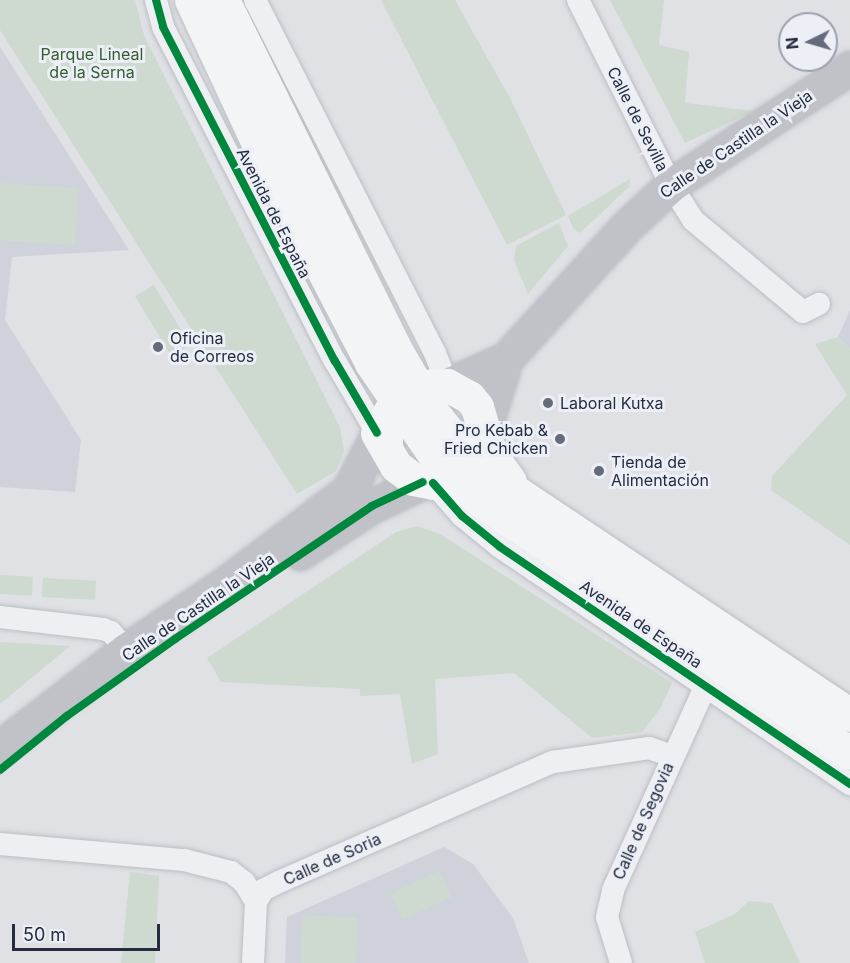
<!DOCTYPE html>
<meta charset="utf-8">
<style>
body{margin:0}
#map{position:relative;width:850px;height:963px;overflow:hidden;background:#dfe1e5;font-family:Inter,sans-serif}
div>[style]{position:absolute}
.built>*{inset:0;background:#cfd2db}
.green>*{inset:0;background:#ced9cf;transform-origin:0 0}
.roads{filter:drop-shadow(0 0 2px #bcbec3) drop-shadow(0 0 2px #bcbec3)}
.street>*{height:22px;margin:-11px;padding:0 11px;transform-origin:11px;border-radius:11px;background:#eeeff2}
.secondary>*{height:33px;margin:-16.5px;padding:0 16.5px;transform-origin:16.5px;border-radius:16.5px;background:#c0c2c8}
.primary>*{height:33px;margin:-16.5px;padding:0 16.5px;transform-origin:16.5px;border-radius:16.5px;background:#f3f4f5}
.cycleway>*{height:8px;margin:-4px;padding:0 4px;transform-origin:4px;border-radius:4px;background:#00873e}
.dots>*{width:16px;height:16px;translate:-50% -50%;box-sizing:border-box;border:3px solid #eceff6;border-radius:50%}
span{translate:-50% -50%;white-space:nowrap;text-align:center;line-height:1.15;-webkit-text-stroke:6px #eceff6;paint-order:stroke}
.park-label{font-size:16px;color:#345d31}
.street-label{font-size:16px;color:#252c40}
.poi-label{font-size:16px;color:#252c40}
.left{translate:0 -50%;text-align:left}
.right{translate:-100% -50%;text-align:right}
.north{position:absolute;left:778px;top:12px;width:60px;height:60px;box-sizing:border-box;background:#eceff6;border:2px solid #9ca1ad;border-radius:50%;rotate:265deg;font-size:16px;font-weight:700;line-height:24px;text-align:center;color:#252c40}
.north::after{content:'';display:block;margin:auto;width:21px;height:27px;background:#666b7a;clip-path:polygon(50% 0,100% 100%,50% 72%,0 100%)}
.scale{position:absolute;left:12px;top:924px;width:148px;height:27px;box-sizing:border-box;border:3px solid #252c40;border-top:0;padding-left:8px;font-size:18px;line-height:21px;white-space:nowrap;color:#252c40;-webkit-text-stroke:4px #eceff6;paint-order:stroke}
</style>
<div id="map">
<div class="built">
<div style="clip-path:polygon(0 47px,129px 250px,12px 257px,5px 320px,81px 440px,75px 492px,0 487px)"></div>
<div style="clip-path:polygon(850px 310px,850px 349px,838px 337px)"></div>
<div style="clip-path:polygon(444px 847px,473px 864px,513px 918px,529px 963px,285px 963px,287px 917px)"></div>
</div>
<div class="green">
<div style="clip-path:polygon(0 0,135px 0,144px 35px,340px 427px,344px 451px,336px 471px,297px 494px,0 30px)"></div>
<div style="clip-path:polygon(381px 0,455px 0,511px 100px,566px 215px,507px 245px)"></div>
<div style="clip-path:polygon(610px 0,664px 0,659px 45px,689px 52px,685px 103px,754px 111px,685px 143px)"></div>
<div style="clip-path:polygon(630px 179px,629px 187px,580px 233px,573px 228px,568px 216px)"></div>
<div style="left:0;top:183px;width:79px;height:57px;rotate:4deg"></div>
<div style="clip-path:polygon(559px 223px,568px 246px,528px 294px,514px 260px,516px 246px)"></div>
<div style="left:154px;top:285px;width:70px;height:22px;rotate:59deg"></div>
<div style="clip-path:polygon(838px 337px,850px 349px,850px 545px,771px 490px,772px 476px,847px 395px,815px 344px)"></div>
<div style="clip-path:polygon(417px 526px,440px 534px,672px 683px,660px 709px,642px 732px,592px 738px,514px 673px,435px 679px,438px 754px,412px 764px,400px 694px,360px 696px,360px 689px,221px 682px,207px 658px,396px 532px)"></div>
<div style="left:0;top:575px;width:33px;height:19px;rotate:3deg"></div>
<div style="left:43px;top:578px;width:53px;height:19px;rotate:3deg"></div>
<div style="clip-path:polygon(0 642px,70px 646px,0 704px)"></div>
<div style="left:439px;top:871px;width:29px;height:54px;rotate:65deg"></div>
<div style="clip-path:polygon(130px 872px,159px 876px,155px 963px,121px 963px)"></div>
<div style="clip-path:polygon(749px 901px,772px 903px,800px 963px,705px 963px,695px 932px,735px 914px)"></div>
<div style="left:303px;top:915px;width:55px;height:48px;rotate:3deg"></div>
</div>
<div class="roads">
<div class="street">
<div style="left:156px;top:0;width:28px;rotate:75deg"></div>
<div style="left:163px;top:27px;width:376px;rotate:62.8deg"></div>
<div style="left:335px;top:361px;width:83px;rotate:59.7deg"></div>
<div style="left:255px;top:0;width:396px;rotate:63deg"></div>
<div style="left:435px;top:353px;width:34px;rotate:69deg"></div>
<div style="left:578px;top:0;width:207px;rotate:63.3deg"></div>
<div style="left:671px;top:185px;width:41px;rotate:57.8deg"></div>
<div style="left:693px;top:220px;width:143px;rotate:39.9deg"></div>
<div style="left:803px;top:312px;width:18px;rotate:-27deg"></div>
<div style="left:433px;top:483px;width:44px;rotate:48.7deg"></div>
<div style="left:462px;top:516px;width:49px;rotate:39.2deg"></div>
<div style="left:500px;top:547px;width:423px;rotate:34.1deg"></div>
<div style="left:0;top:617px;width:104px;rotate:6.6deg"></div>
<div style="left:103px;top:629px;width:9px;rotate:21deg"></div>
<div style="left:111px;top:632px;width:23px;rotate:50deg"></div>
<div style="left:0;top:844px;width:185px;rotate:5deg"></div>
<div style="left:184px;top:860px;width:49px;rotate:14.3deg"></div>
<div style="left:231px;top:872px;width:16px;rotate:38deg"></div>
<div style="left:244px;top:882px;width:23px;rotate:59deg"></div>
<div style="left:256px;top:902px;width:61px;rotate:92.8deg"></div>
<div style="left:256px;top:902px;width:14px;rotate:-60deg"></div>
<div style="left:263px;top:890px;width:18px;rotate:-27deg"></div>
<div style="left:279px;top:882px;width:299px;rotate:-23.7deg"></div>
<div style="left:553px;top:762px;width:97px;rotate:-8.3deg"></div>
<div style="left:649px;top:748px;width:24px;rotate:19deg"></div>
<div style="left:621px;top:963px;width:48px;rotate:-106.9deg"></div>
<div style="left:607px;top:917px;width:28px;rotate:-77deg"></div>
<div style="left:613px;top:890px;width:225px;rotate:-65.6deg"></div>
</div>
<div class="secondary">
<div style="left:447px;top:385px;width:64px;rotate:-23.8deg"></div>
<div style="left:506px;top:359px;width:178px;rotate:-47.7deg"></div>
<div style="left:626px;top:227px;width:62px;rotate:-43deg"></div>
<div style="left:671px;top:185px;width:214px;rotate:-33.2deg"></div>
<div style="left:484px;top:431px;width:75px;rotate:-73deg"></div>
<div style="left:300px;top:553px;width:86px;rotate:-33.1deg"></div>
<div style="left:372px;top:506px;width:56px;rotate:-25.2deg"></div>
<div style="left:0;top:747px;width:159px;rotate:-37.6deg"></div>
<div style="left:126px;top:650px;width:125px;rotate:-33.9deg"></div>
<div style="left:230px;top:580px;width:149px;rotate:-37.1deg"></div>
<div style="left:349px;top:490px;width:81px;rotate:-62.8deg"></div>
</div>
<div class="primary">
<div style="left:191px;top:0;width:175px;rotate:65deg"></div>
<div style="left:265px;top:159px;width:230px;rotate:62.5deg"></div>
<div style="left:371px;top:363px;width:142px;rotate:55.6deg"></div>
<div style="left:451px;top:480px;width:483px;rotate:34.4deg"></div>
<div style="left:223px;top:0;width:390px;rotate:63.7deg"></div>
<div style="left:396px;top:350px;width:69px;rotate:59.7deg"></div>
<div style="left:431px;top:410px;width:69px;rotate:51.5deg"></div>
<div style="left:474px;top:464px;width:452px;rotate:33.7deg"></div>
<div style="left:377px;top:433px;width:38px;rotate:60deg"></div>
<div style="left:396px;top:466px;width:21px;rotate:37deg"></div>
<div style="left:413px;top:479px;width:20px;rotate:11deg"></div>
<div style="left:433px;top:483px;width:18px;rotate:-9deg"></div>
<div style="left:451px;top:480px;width:16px;rotate:-30deg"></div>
<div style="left:386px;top:447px;width:29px;rotate:-90deg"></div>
<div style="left:386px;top:418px;width:18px;rotate:-61deg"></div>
<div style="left:395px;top:402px;width:27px;rotate:-36deg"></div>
<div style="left:417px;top:386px;width:30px;rotate:-2deg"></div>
<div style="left:447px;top:385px;width:25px;rotate:29deg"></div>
<div style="left:469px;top:397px;width:13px;rotate:51deg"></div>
<div style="left:477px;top:407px;width:50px;rotate:73.7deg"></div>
<div style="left:491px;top:455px;width:32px;rotate:54deg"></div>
</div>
</div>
<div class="cycleway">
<div style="left:156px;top:0;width:28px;rotate:75deg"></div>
<div style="left:163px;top:27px;width:376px;rotate:62.8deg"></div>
<div style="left:335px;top:361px;width:83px;rotate:59.7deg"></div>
<div style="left:433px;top:483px;width:44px;rotate:48.7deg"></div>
<div style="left:462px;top:516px;width:49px;rotate:39.2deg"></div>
<div style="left:500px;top:547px;width:423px;rotate:34.1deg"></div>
<div style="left:0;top:770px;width:86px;rotate:-38.9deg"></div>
<div style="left:67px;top:716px;width:133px;rotate:-35.5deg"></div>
<div style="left:175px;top:639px;width:238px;rotate:-34deg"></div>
<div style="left:372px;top:506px;width:56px;rotate:-25.2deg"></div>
</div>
<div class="dots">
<div style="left:158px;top:347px;background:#666b7a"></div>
<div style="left:548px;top:403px;background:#666b7a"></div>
<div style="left:560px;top:439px;background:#666b7a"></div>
<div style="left:599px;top:471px;background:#666b7a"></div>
</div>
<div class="park-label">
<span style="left:92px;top:63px">Parque Lineal<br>de la Serna</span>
</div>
<div class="street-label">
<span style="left:638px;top:119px;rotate:63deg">Calle de Sevilla</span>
<span style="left:736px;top:144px;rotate:-34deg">Calle de Castilla la Vieja</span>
<span style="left:274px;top:213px;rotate:63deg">Avenida de España</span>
<span style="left:198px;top:607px;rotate:-34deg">Calle de Castilla la Vieja</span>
<span style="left:641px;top:624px;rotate:34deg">Avenida de España</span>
<span style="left:643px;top:821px;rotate:-66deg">Calle de Segovia</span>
<span style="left:332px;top:859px;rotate:-24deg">Calle de Soria</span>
</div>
<div class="poi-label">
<span class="left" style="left:170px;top:347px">Oficina<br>de Correos</span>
<span class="left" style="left:560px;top:403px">Laboral Kutxa</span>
<span class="right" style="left:548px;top:439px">Pro Kebab &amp;<br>Fried Chicken</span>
<span class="left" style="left:611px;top:471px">Tienda de<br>Alimentación</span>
</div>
<div class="north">N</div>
<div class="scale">50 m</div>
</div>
